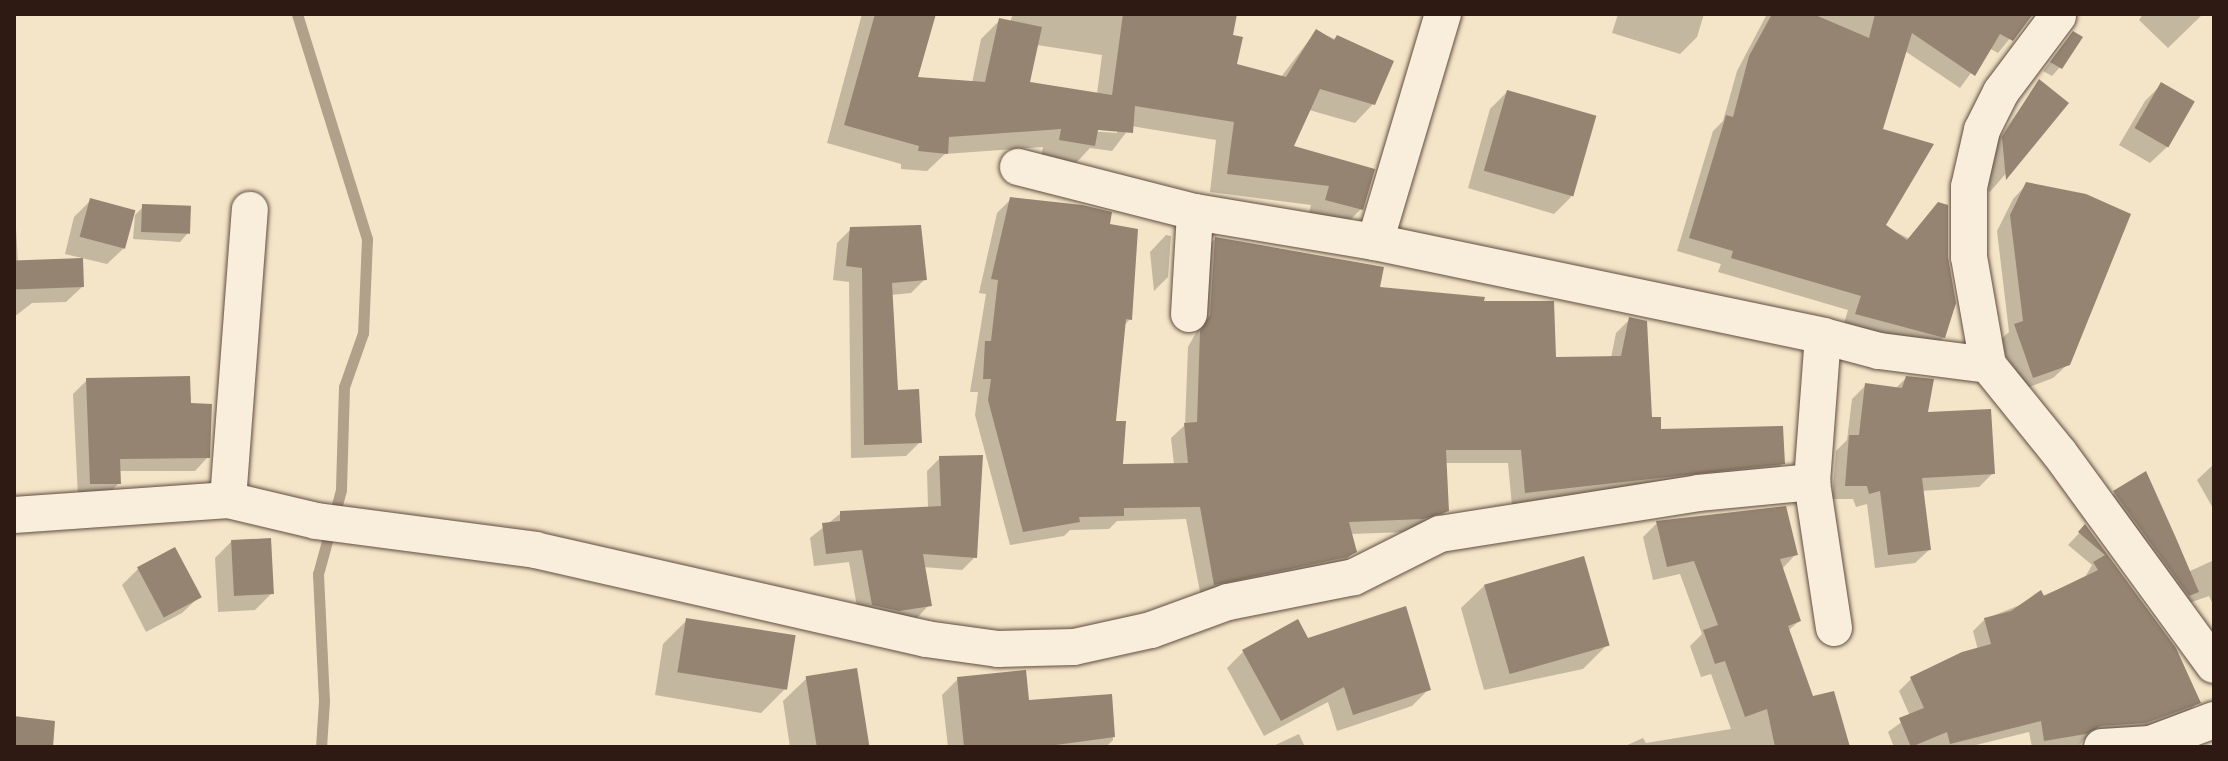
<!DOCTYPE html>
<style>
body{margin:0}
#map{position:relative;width:2228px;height:761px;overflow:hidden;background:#f4e5c8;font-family:"IM FELL Great Primer",serif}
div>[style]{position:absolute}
.shadow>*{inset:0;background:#0003}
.stream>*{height:11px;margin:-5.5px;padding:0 5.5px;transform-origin:5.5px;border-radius:5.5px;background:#b1a08a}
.building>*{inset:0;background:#958471;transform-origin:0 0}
.roads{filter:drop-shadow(0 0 2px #604d40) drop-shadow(0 0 2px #604d40)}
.minor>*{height:36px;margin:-18px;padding:0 18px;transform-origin:18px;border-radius:18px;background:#f8eedb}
span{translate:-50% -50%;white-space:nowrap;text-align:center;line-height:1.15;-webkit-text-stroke:7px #f8eedb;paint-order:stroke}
.frame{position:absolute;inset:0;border:16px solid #2e1a12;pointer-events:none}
</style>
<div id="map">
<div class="shadow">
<div style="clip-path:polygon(evenodd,862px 14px,934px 14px,916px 79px,972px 83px,981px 39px,1000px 20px,1010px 22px,1013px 14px,1221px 14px,1235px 66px,1281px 77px,1316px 31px,1391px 63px,1373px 104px,1355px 123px,1309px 110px,1291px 148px,1361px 209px,1342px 228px,1308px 218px,1311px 205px,1210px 192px,1216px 140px,1131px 126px,1112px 151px,1090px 148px,1075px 164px,1041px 158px,1043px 147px,945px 154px,927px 171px,901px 169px,901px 164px,827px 143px,862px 14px,1037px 45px,1102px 55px,1097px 94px,1028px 84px,1037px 45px,862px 14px,1088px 127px,1117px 129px,1117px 133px,1088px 131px,1088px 127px)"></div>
<div style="clip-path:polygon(1618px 14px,1704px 14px,1697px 37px,1680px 54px,1612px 33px)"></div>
<div style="clip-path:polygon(1767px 14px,2030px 14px,1998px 53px,1989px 48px,1960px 88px,1905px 51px,1880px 130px,1884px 226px,1946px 257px,1944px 337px,1930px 351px,1843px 327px,1848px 310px,1718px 272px,1721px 264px,1677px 251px,1713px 131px,1723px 121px,1737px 71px)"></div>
<div style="clip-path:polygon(2143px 14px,2203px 14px,2168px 48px,2139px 20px)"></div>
<div style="clip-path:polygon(2065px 42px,2060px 67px,2052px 76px,2043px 71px)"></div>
<div style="clip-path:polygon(2039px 82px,2066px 104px,1989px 193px,1986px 156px)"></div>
<div style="clip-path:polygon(2161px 85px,2167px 147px,2150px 163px,2119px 145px,2145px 101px)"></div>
<div style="clip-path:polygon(1507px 92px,1571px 197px,1554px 214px,1468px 188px,1490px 109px)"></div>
<div style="clip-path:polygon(2027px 184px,2068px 364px,2053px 378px,2019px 391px,2000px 340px,2009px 332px,1997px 231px,2013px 199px)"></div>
<div style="clip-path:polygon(14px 195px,18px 262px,82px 287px,66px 302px,32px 303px,14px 317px)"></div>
<div style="clip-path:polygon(1011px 199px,1108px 226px,1130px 319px,1123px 327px,1114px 423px,1121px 466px,1174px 465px,1171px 438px,1185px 425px,1188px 347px,1197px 331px,1202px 252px,1215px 239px,1378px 289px,1482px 303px,1554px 360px,1611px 358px,1616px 333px,1630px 319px,1650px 419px,1659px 431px,1783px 463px,1769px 477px,1512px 506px,1508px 463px,1445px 463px,1447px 511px,1433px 524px,1407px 532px,1350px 534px,1355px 551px,1341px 565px,1201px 597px,1186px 519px,1117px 521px,1109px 529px,1070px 530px,1064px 536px,1010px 545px,975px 415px,978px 392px,970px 392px,986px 294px,979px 293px,997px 213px)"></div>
<div style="clip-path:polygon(90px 201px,124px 248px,107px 264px,65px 254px,74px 217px)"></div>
<div style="clip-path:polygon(143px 207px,188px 233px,180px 242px,133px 239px,135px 215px)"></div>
<div style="clip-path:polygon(851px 229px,925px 279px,911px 293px,891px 295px,897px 392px,920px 442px,906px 456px,851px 458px,849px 282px,833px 280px,837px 243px)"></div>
<div style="clip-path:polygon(1166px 235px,1171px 236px,1168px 277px,1154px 291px,1150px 252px)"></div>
<div style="clip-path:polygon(1906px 378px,1926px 414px,1993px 473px,1979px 487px,1921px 491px,1929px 550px,1915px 563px,1875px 568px,1867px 504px,1856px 507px,1853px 499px,1832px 499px,1836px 451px,1847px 440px,1852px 399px,1866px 385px,1895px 389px)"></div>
<div style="clip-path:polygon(87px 380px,189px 405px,208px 457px,195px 471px,119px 471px,119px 483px,106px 496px,78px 497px,73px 394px)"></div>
<div style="clip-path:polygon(940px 458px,975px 557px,962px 570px,923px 567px,929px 605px,917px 618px,885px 623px,859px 618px,849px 562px,814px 566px,810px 538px,841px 513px,928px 508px,927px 471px)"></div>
<div style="clip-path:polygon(2214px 464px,2214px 510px,2197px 480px)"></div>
<div style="clip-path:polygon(2114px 493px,2188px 572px,2214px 560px,2214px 607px,2209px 596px,2175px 608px,2101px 506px)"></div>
<div style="clip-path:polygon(1657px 523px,1796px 554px,1782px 569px,1799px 621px,1788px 631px,1812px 699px,1847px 747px,1623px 747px,1643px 738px,1646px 743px,1731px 729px,1711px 674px,1701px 677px,1690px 646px,1702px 634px,1680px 574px,1653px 580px,1643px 537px)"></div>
<div style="clip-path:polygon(2085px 527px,2174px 649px,2198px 702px,2186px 714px,2132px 735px,2083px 740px,2079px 747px,2032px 747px,2029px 732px,1968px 747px,1894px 747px,1888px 732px,1910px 716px,1899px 691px,1911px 679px,1978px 650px,1973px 631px,1985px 619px,2084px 579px,2092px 565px,2068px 545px)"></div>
<div style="clip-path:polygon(232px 541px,272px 593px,255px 610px,218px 612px,215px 558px)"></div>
<div style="clip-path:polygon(138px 569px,199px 597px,182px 613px,146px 632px,122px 585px)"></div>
<div style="clip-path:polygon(1485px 585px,1607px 645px,1583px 669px,1484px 690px,1461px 608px)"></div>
<div style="clip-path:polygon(687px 620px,785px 689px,761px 713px,655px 695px,663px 644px)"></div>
<div style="clip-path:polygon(1307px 640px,1429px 689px,1412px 706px,1337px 731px,1328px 702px,1264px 736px,1227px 668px,1243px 652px)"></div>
<div style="clip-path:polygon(807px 678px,867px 747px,790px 747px,783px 701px)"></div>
<div style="clip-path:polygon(958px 679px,1027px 702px,1110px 696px,1113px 740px,1106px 747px,948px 747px,942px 695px)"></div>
<div style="clip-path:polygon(1299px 734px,1305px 747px,1271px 747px)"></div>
</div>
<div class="stream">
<div style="left:297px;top:14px;width:236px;rotate:72.7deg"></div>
<div style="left:367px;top:239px;width:94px;rotate:92.4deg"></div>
<div style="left:363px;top:333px;width:57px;rotate:109.4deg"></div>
<div style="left:344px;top:387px;width:103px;rotate:91.7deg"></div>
<div style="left:341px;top:490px;width:87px;rotate:105.3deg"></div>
<div style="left:318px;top:574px;width:127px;rotate:87.3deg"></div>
<div style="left:324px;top:701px;width:46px;rotate:93.7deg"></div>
</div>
<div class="building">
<div style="clip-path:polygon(875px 14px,936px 14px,918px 77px,985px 82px,999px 18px,1042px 27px,1030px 82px,1112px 95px,1123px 14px,1237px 14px,1233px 35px,1243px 37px,1237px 64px,1286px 77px,1316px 29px,1334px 40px,1337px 35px,1394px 61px,1375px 105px,1320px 89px,1294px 146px,1375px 169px,1363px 210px,1325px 200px,1329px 186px,1227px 174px,1234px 122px,1135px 106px,1133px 133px,1098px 130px,1095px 146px,1059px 140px,1061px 129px,949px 137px,948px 154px,918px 151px,919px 146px,844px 125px)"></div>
<div style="clip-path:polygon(1772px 14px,1813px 14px,1869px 38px,1875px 14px,2033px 14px,2013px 41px,2000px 34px,1975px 76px,1912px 33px,1883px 129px,1934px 144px,1886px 225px,1907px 240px,1938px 202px,1948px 205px,1948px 257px,1956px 303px,1945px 338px,1855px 314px,1861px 296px,1731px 258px,1733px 251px,1689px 238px,1726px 115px,1733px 117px,1749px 56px)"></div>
<div style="clip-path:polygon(2073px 31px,2083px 37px,2062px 69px,2050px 62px)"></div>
<div style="clip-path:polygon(2039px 79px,2069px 103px,2006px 180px,2002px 137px)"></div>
<div style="left:2161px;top:82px;width:39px;height:53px;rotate:30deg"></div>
<div style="left:1507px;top:90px;width:93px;height:84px;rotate:16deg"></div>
<div style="clip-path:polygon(2026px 182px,2086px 194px,2131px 214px,2070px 365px,2033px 378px,2014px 324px,2023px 321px,2010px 215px)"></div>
<div style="clip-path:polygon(1010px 197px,1082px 205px,1112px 212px,1110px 224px,1138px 229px,1132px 320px,1126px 319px,1116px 421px,1126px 421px,1123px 464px,1188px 463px,1184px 423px,1197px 422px,1200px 331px,1210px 315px,1215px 237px,1384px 267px,1380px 287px,1485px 297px,1484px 301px,1554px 301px,1556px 357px,1621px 356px,1629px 317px,1647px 321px,1652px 417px,1661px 417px,1661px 429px,1783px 426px,1785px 464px,1525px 493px,1521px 450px,1446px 450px,1449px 511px,1423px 519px,1349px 522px,1357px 552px,1347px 557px,1214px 585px,1200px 507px,1124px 508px,1124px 516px,1079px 517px,1080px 522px,1023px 532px,988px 400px,991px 379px,983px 379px,985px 341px,991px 341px,998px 280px,991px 279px)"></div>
<div style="left:90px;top:198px;width:47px;height:40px;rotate:15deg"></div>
<div style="left:142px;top:204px;width:49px;height:28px;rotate:2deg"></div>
<div style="clip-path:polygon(921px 225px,927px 280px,892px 283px,898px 390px,919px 389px,922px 443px,864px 445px,862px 268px,846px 266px,850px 227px)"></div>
<div style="left:83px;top:258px;width:29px;height:69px;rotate:88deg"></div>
<div style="clip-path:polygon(190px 376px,191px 403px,212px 404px,210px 458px,120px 459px,121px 484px,90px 484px,86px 378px)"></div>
<div style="clip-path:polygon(1906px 376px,1934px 379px,1928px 412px,1991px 409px,1995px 474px,1922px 478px,1931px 550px,1888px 555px,1880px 491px,1869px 494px,1867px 486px,1845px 486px,1849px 435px,1859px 435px,1865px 383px,1902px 388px)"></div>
<div style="clip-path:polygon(983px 455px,977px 558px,923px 554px,932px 606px,899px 611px,872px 605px,862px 550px,826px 554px,822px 523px,840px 521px,840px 511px,941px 506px,939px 456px)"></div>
<div style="clip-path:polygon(2146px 471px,2176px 538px,2199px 592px,2189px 596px,2113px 491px)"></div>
<div style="clip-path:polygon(1786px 506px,1798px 555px,1780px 559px,1801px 621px,1788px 626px,1813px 696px,1834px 691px,1850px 747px,1775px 747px,1767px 709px,1745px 717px,1725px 661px,1715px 664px,1703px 630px,1718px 625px,1694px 561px,1667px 567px,1656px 521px)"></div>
<div style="clip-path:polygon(2085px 524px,2176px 648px,2201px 703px,2146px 723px,2101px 726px,2086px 734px,2044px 741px,2041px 721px,1950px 744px,1947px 732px,1911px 747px,1899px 718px,1924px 708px,1910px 677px,1962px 652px,1991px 644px,1984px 618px,2011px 611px,2041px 590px,2044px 596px,2098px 570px,2093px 562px,2105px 555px,2078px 532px)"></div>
<div style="left:271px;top:538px;width:56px;height:40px;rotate:87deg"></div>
<div style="left:175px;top:547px;width:57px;height:43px;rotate:62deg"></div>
<div style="left:1584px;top:556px;width:93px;height:104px;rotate:74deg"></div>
<div style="clip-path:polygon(1406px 606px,1431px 690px,1353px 715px,1344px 687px,1281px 721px,1242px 650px,1298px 619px,1308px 638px)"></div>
<div style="left:686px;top:618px;width:111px;height:55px;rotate:9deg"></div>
<div style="left:857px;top:668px;width:80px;height:52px;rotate:81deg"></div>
<div style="clip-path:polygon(1026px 670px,1029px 700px,1112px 694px,1115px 737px,1041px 747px,964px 747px,957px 677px)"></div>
<div style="clip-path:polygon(14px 716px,55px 721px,53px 747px,14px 747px)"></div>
</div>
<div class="roads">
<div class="minor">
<div style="left:2058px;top:16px;width:95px;rotate:126.9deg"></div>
<div style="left:2001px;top:92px;width:42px;rotate:116.6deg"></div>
<div style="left:1982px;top:130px;width:58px;rotate:102.8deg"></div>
<div style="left:1969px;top:187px;width:70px;rotate:90deg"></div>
<div style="left:1969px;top:257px;width:110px;rotate:80deg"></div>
<div style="left:1988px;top:365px;width:114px;rotate:51deg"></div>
<div style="left:2060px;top:454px;width:261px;rotate:53.9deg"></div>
<div style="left:1018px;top:167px;width:183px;rotate:14.3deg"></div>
<div style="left:1195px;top:212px;width:182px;rotate:9.5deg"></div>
<div style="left:1375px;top:242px;width:458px;rotate:11.8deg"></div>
<div style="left:1375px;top:242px;width:238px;rotate:-73.4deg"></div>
<div style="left:1189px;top:314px;width:102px;rotate:-86.6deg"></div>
<div style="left:228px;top:500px;width:291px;rotate:-85.7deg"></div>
<div style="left:14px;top:515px;width:215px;rotate:-4deg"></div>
<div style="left:228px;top:500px;width:90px;rotate:13.4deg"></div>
<div style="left:316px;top:521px;width:221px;rotate:7.5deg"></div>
<div style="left:535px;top:550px;width:401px;rotate:12.8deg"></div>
<div style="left:926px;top:639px;width:73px;rotate:7.9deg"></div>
<div style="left:998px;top:649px;width:76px;rotate:-1.5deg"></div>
<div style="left:1074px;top:647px;width:79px;rotate:-12.4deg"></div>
<div style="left:1151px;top:630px;width:82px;rotate:-20deg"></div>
<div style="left:1228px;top:602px;width:128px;rotate:-11.2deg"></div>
<div style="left:1354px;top:577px;width:96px;rotate:-26.6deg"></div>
<div style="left:1440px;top:534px;width:261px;rotate:-9deg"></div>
<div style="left:1698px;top:493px;width:115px;rotate:-5.5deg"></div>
<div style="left:1834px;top:628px;width:148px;rotate:-98.6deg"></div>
<div style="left:1812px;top:482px;width:146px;rotate:-85.7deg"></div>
<div style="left:1823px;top:336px;width:58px;rotate:15deg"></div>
<div style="left:1879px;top:351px;width:110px;rotate:7.3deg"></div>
<div style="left:2102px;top:747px;width:48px;rotate:-3.6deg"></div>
<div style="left:2150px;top:744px;width:68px;rotate:-20.6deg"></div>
</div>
</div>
<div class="frame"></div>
</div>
